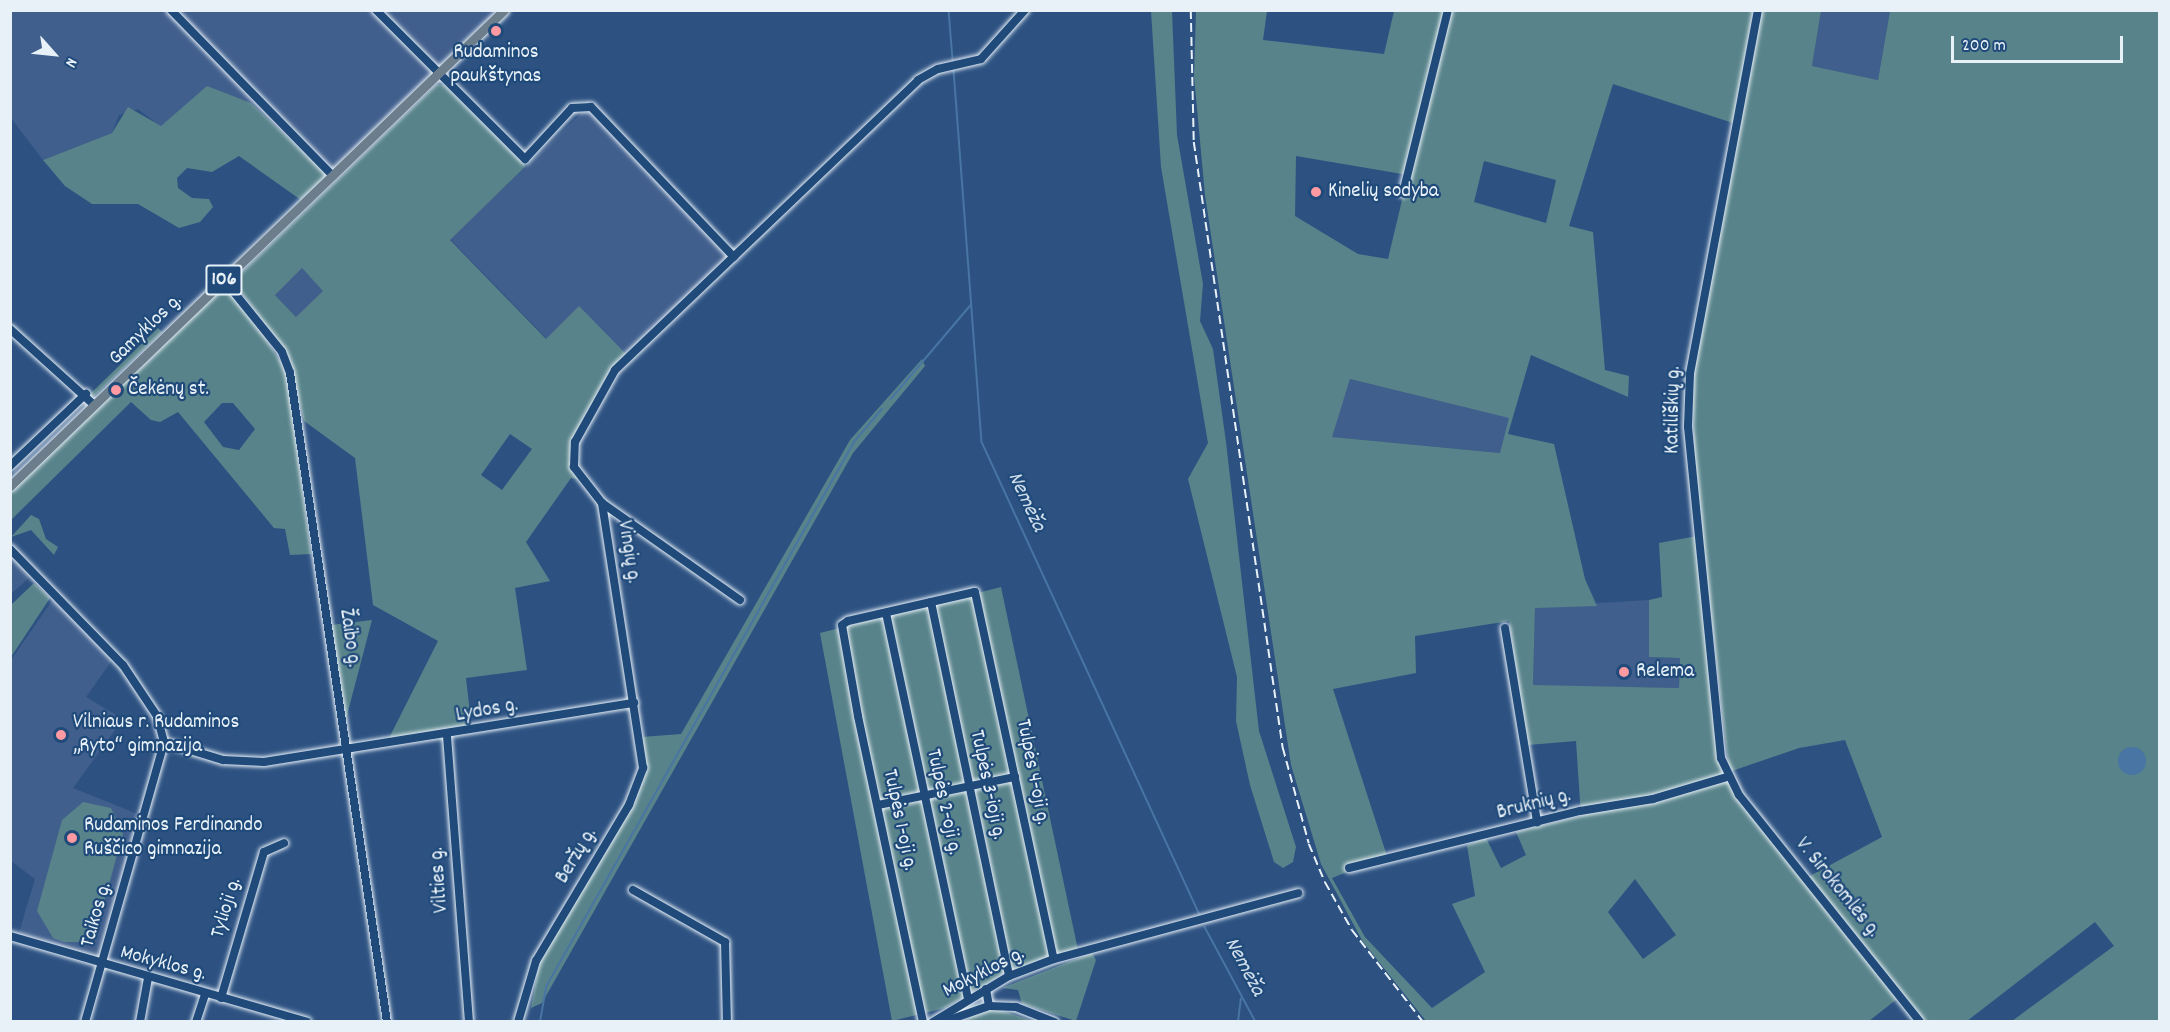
<!DOCTYPE html>
<meta charset="utf-8">
<style>
body{margin:0}
#map{position:relative;width:2170px;height:1032px;overflow:hidden;background:#2d5282;font-family:Dekko,sans-serif}
div>[style]{position:absolute}
.built>*{inset:0;background:#415f8d;transform-origin:0 0}
.green>*{inset:0;background:#58838a}
.water>*{inset:0;background:#4875a3}
.round{border-radius:50%}
.stream>*{height:1.5px;margin:-0.75px;padding:0 0.75px;transform-origin:0.75px;border-radius:0.75px;background:#4875a3}
.roads{filter:drop-shadow(0 0 2px #e8f1f8) drop-shadow(0 0 2px #e8f1f8)}
.minor>*{height:8px;margin:-4px;padding:0 4px;transform-origin:4px;border-radius:4px;background:#1f4a7a}
.major>*{height:9px;margin:-4.5px;padding:0 4.5px;transform-origin:4.5px;border-radius:4.5px;background:#6c7d8b}
.rail>*{height:1.5px;margin-top:-0.75px;transform-origin:0;background:repeating-linear-gradient(90deg,#e8f1f8 0 9px,transparent 0 13.5px)}
.dots>*{width:16px;height:16px;translate:-50% -50%;box-sizing:border-box;border:3px solid #1f4a7a;border-radius:50%}
span{translate:-50% -50%;white-space:nowrap;text-align:center;line-height:1.15;-webkit-text-stroke:4.5px #1f4a7a;paint-order:stroke}
.shield-label span{padding:2px 4px;background:#1f4a7a;border:2px solid;border-radius:4px;-webkit-text-stroke-width:0}
.shield-label{font-size:20px;color:#e8f1f8;font-weight:700}
.poi-label{font-size:21px;color:#e8f1f8}
.left{translate:0 -50%;text-align:left}
.street-label{font-size:21px;color:#e8f1f8}
.water-label{font-size:22px;color:#d0deeb;font-style:italic}
.frame{position:absolute;inset:0;border:12px solid #e8f1f8;pointer-events:none}
.north{position:absolute;left:24px;top:24px;width:60px;height:60px;-webkit-text-stroke:4px #1f4a7a;paint-order:stroke;rotate:117deg;font-size:16px;font-weight:700;line-height:24px;text-align:center;color:#e8f1f8}
.north::after{content:'';display:block;margin:auto;width:21px;height:27px;background:#e8f1f8;clip-path:polygon(50% 0,100% 100%,50% 72%,0 100%)}
.scale{position:absolute;left:1951px;top:36px;width:172px;height:27px;box-sizing:border-box;border:3px solid #e8f1f8;border-top:0;padding-left:8px;font-size:18px;line-height:21px;white-space:nowrap;color:#e8f1f8;-webkit-text-stroke:4px #1f4a7a;paint-order:stroke}
</style>
<div id="map">
<div class="built">
<div style="clip-path:polygon(12px 10px,498px 11px,327px 175px,251px 103px,161px 127px,138px 109px,119px 115px,112px 133px,43px 160px,11px 118px)"></div>
<div style="clip-path:polygon(1821px 11px,1890px 11px,1878px 80px,1812px 66px)"></div>
<div style="clip-path:polygon(583px 112px,593px 114px,728px 256px,627px 355px,547px 339px,450px 239px)"></div>
<div style="left:302px;top:268px;width:32px;height:38px;rotate:46deg"></div>
<div style="clip-path:polygon(1350px 379px,1510px 418px,1501px 453px,1331px 437px)"></div>
<div style="clip-path:polygon(10px 551px,32px 575px,11px 594px,10px 594px)"></div>
<div style="clip-path:polygon(54px 598px,113px 659px,86px 697px,123px 719px,73px 788px,140px 815px,101px 956px,95px 959px,18px 936px,35px 879px,11px 861px,11px 660px)"></div>
<div style="clip-path:polygon(1649px 600px,1649px 657px,1680px 658px,1679px 688px,1533px 686px,1535px 607px)"></div>
</div>
<div class="green">
<div style="clip-path:polygon(1151px 11px,1172px 11px,1177px 135px,1203px 284px,1200px 321px,1213px 349px,1226px 442px,1259px 731px,1296px 847px,1293px 862px,1283px 868px,1274px 862px,1250px 785px,1236px 721px,1237px 677px,1188px 479px,1208px 443px,1161px 167px)"></div>
<div style="clip-path:polygon(evenodd,1196px 11px,1267px 11px,1263px 40px,1384px 54px,1394px 11px,1753px 11px,1733px 123px,1613px 84px,1569px 226px,1593px 232px,1605px 370px,1629px 376px,1628px 397px,1531px 355px,1508px 434px,1554px 444px,1585px 579px,1597px 606px,1535px 608px,1533px 685px,1679px 688px,1680px 658px,1649px 657px,1649px 600px,1662px 597px,1659px 543px,1697px 536px,1721px 767px,1897px 999px,1869px 1021px,1426px 1021px,1363px 942px,1321px 864px,1291px 765px,1205px 195px,1194px 76px,1196px 11px,1296px 156px,1408px 175px,1388px 259px,1358px 254px,1295px 216px,1296px 156px,1196px 11px,1484px 161px,1556px 180px,1546px 223px,1474px 202px,1484px 161px,1196px 11px,1350px 379px,1509px 418px,1500px 453px,1332px 437px,1350px 379px,1196px 11px,1509px 621px,1528px 745px,1576px 741px,1581px 816px,1516px 832px,1526px 855px,1501px 868px,1486px 838px,1467px 845px,1475px 896px,1452px 904px,1485px 972px,1432px 1008px,1365px 937px,1332px 878px,1387px 856px,1333px 689px,1416px 673px,1415px 636px,1509px 621px,1196px 11px,1635px 879px,1676px 935px,1643px 959px,1608px 912px,1635px 879px)"></div>
<div style="clip-path:polygon(1761px 11px,1821px 11px,1812px 66px,1878px 80px,1890px 11px,2159px 11px,2159px 1021px,2012px 1021px,2114px 946px,2095px 922px,1967px 1021px,1923px 1021px,1808px 877px,1882px 837px,1845px 740px,1799px 748px,1729px 772px,1694px 462px,1693px 373px)"></div>
<div style="clip-path:polygon(evenodd,437px 84px,444px 85px,526px 166px,450px 240px,546px 339px,579px 306px,627px 355px,603px 382px,572px 444px,569px 461px,578px 479px,571px 478px,526px 542px,550px 581px,515px 588px,527px 670px,466px 678px,472px 731px,387px 742px,438px 641px,373px 605px,355px 458px,304px 421px,288px 356px,233px 281px,437px 84px,302px 268px,323px 291px,296px 317px,275px 295px,302px 268px,437px 84px,510px 434px,532px 449px,502px 490px,481px 475px,510px 434px)"></div>
<div style="clip-path:polygon(207px 86px,251px 103px,327px 175px,301px 200px,239px 156px,212px 172px,187px 168px,177px 178px,178px 188px,192px 198px,209px 199px,213px 207px,200px 222px,179px 228px,138px 204px,92px 204px,65px 186px,43px 160px,112px 133px,128px 107px,161px 126px)"></div>
<div style="clip-path:polygon(evenodd,221px 290px,229px 292px,257px 326px,286px 370px,311px 554px,290px 555px,285px 529px,274px 528px,178px 412px,160px 422px,151px 420px,131px 402px,11px 520px,11px 491px,221px 290px,222px 403px,233px 403px,255px 429px,239px 450px,223px 447px,204px 422px,222px 403px)"></div>
<div style="clip-path:polygon(158px 328px,162px 332px,91px 399px,90px 394px)"></div>
<div style="clip-path:polygon(922px 359px,925px 366px,853px 453px,542px 1003px,531px 1008px,540px 958px,640px 788px,646px 762px,642px 737px,681px 734px,850px 440px)"></div>
<div style="clip-path:polygon(31px 515px,39px 519px,46px 539px,58px 547px,54px 555px,31px 530px,11px 537px)"></div>
<div style="clip-path:polygon(34px 583px,50px 598px,11px 657px,11px 605px)"></div>
<div style="clip-path:polygon(1001px 587px,1078px 950px,1005px 973px,945px 1008px,892px 1021px,820px 633px)"></div>
<div style="clip-path:polygon(372px 620px,346px 719px,331px 625px)"></div>
<div style="clip-path:polygon(83px 802px,111px 808px,123px 834px,97px 927px,78px 942px,64px 942px,53px 938px,37px 911px,62px 820px)"></div>
<div style="clip-path:polygon(1092px 953px,1096px 960px,1076px 1021px,1022px 1004px,1018px 990px,1002px 988px)"></div>
<div style="clip-path:polygon(991px 1007px,1033px 1021px,962px 1022px)"></div>
</div>
<div class="water">
<div class="round" style="left:2118px;top:747px;width:28px;height:28px"></div>
</div>
<div class="stream">
<div style="left:949px;top:10px;width:50px;rotate:85.4deg"></div>
<div style="left:954px;top:70px;width:373px;rotate:85.7deg"></div>
<div style="left:982px;top:442px;width:519px;rotate:65.26deg"></div>
<div style="left:891px;top:399px;width:122px;rotate:-49.7deg"></div>
<div style="left:1205px;top:927px;width:108px;rotate:61.8deg"></div>
<div style="left:540px;top:1022px;width:36px;rotate:-80deg"></div>
<div style="left:546px;top:987px;width:626px;rotate:-60.53deg"></div>
<div style="left:854px;top:442px;width:43px;rotate:-49.7deg"></div>
<div style="left:1238px;top:1022px;width:23px;rotate:-83deg"></div>
</div>
<div class="roads">
<div class="minor">
<div style="left:171px;top:10px;width:232px;rotate:45.7deg"></div>
<div style="left:376px;top:10px;width:211px;rotate:45deg"></div>
<div style="left:525px;top:159px;width:69px;rotate:-47.3deg"></div>
<div style="left:572px;top:108px;width:19px;rotate:-3deg"></div>
<div style="left:591px;top:107px;width:207px;rotate:46.4deg"></div>
<div style="left:1758px;top:10px;width:370px;rotate:100.6deg"></div>
<div style="left:1690px;top:374px;width:53px;rotate:92.2deg"></div>
<div style="left:1688px;top:427px;width:333px;rotate:84.3deg"></div>
<div style="left:1721px;top:758px;width:41px;rotate:64.1deg"></div>
<div style="left:1739px;top:795px;width:290px;rotate:51.4deg"></div>
<div style="left:1403px;top:193px;width:188px;rotate:-76.2deg"></div>
<div style="left:224px;top:280px;width:92px;rotate:51.1deg"></div>
<div style="left:282px;top:352px;width:22px;rotate:69deg"></div>
<div style="left:290px;top:373px;width:656px;rotate:81.5deg"></div>
<div style="left:10px;top:329px;width:113px;rotate:42.1deg"></div>
<div style="left:10px;top:466px;width:105px;rotate:-43.5deg"></div>
<div style="left:10px;top:549px;width:162px;rotate:45.8deg"></div>
<div style="left:123px;top:665px;width:61px;rotate:56.3deg"></div>
<div style="left:157px;top:716px;width:27px;rotate:75deg"></div>
<div style="left:740px;top:600px;width:169px;rotate:-144.9deg"></div>
<div style="left:602px;top:503px;width:46px;rotate:-127.9deg"></div>
<div style="left:574px;top:467px;width:25px;rotate:-88deg"></div>
<div style="left:575px;top:442px;width:82px;rotate:-60.9deg"></div>
<div style="left:615px;top:370px;width:419px;rotate:-43.7deg"></div>
<div style="left:918px;top:80px;width:23px;rotate:-29deg"></div>
<div style="left:938px;top:69px;width:44px;rotate:-13.1deg"></div>
<div style="left:981px;top:59px;width:66px;rotate:-48.1deg"></div>
<div style="left:931px;top:602px;width:382px;rotate:78.2deg"></div>
<div style="left:886px;top:613px;width:394px;rotate:78deg"></div>
<div style="left:1505px;top:628px;width:197px;rotate:80.6deg"></div>
<div style="left:447px;top:736px;width:287px;rotate:85.6deg"></div>
<div style="left:878px;top:805px;width:140px;rotate:-11.6deg"></div>
<div style="left:1349px;top:868px;width:238px;rotate:-13.9deg"></div>
<div style="left:1580px;top:811px;width:74px;rotate:-9.3deg"></div>
<div style="left:1653px;top:799px;width:77px;rotate:-16.6deg"></div>
<div style="left:633px;top:890px;width:106px;rotate:29.5deg"></div>
<div style="left:725px;top:942px;width:80px;rotate:88.6deg"></div>
<div style="left:10px;top:936px;width:309px;rotate:16.1deg"></div>
<div style="left:986px;top:989px;width:17px;rotate:80deg"></div>
<div style="left:221px;top:998px;width:152px;rotate:-73.6deg"></div>
<div style="left:264px;top:852px;width:22px;rotate:-24deg"></div>
<div style="left:85px;top:1022px;width:291px;rotate:-74.2deg"></div>
<div style="left:164px;top:742px;width:62px;rotate:17deg"></div>
<div style="left:223px;top:760px;width:41px;rotate:2.8deg"></div>
<div style="left:264px;top:762px;width:375px;rotate:-9.1deg"></div>
<div style="left:140px;top:1022px;width:45px;rotate:-79.7deg"></div>
<div style="left:196px;top:1022px;width:29px;rotate:-72deg"></div>
<div style="left:518px;top:1022px;width:64px;rotate:-73.6deg"></div>
<div style="left:536px;top:961px;width:182px;rotate:-59.2deg"></div>
<div style="left:629px;top:805px;width:40px;rotate:-69deg"></div>
<div style="left:643px;top:768px;width:268px;rotate:-98.8deg"></div>
<div style="left:923px;top:1022px;width:313px;rotate:-102deg"></div>
<div style="left:858px;top:716px;width:92px;rotate:-100deg"></div>
<div style="left:842px;top:625px;width:7px;rotate:-34deg"></div>
<div style="left:848px;top:621px;width:130px;rotate:-12.9deg"></div>
<div style="left:975px;top:592px;width:375px;rotate:77.9deg"></div>
<div style="left:933px;top:1022px;width:89px;rotate:-31.2deg"></div>
<div style="left:1009px;top:976px;width:48px;rotate:-20.7deg"></div>
<div style="left:1054px;top:959px;width:253px;rotate:-15.1deg"></div>
<div style="left:943px;top:1022px;width:49px;rotate:-19.2deg"></div>
<div style="left:989px;top:1006px;width:27px;rotate:2deg"></div>
<div style="left:1016px;top:1007px;width:41px;rotate:21.5deg"></div>
</div>
<div class="major">
<div style="left:10px;top:486px;width:686px;rotate:-43.94deg"></div>
</div>
</div>
<div class="rail">
<div style="left:1191px;top:10px;width:132px;rotate:88.7deg"></div>
<div style="left:1194px;top:142px;width:613px;rotate:81.65deg"></div>
<div style="left:1283px;top:748px;width:99px;rotate:74.8deg"></div>
<div style="left:1309px;top:844px;width:41px;rotate:67.2deg"></div>
<div style="left:1325px;top:882px;width:55px;rotate:60.6deg"></div>
<div style="left:1352px;top:930px;width:116px;rotate:52.3deg"></div>
</div>
<div class="dots">
<div style="left:496px;top:31px;background:#ff9aa2"></div>
<div style="left:1316px;top:192px;background:#ff9aa2"></div>
<div style="left:116px;top:390px;background:#ff9aa2"></div>
<div style="left:1624px;top:672px;background:#ff9aa2"></div>
<div style="left:61px;top:735px;background:#ff9aa2"></div>
<div style="left:72px;top:838px;background:#ff9aa2"></div>
</div>
<div class="shield-label">
<span style="left:224px;top:280px">106</span>
</div>
<div class="poi-label">
<span style="left:496px;top:65px">Rudaminos<br>paukštynas</span>
<span class="left" style="left:1328px;top:192px">Kinelių sodyba</span>
<span class="left" style="left:128px;top:390px">Čekėnų st.</span>
<span class="left" style="left:1636px;top:672px">Relema</span>
<span class="left" style="left:73px;top:735px">Vilniaus r. Rudaminos<br>„Ryto“ gimnazija</span>
<span class="left" style="left:84px;top:838px">Rudaminos Ferdinando<br>Ruščico gimnazija</span>
</div>
<div class="street-label">
<span style="left:146px;top:330px;rotate:-44deg">Gamyklos g.</span>
<span style="left:1674px;top:410px;rotate:-89deg">Katiliškių g.</span>
<span style="left:628px;top:552px;rotate:81deg">Vingių g.</span>
<span style="left:349px;top:638px;rotate:82deg">Žaibo g.</span>
<span style="left:487px;top:711px;rotate:-10deg">Lydos g.</span>
<span style="left:1032px;top:772px;rotate:79deg">Tulpės 4-oji g.</span>
<span style="left:987px;top:785px;rotate:78deg">Tulpės 3-ioji g.</span>
<span style="left:943px;top:802px;rotate:78deg">Tulpės 2-oji g.</span>
<span style="left:1534px;top:805px;rotate:-14deg">Bruknių g.</span>
<span style="left:899px;top:820px;rotate:78deg">Tulpės 1-oji g.</span>
<span style="left:577px;top:856px;rotate:-59deg">Beržų g.</span>
<span style="left:440px;top:880px;rotate:-94deg">Vilties g.</span>
<span style="left:1837px;top:888px;rotate:51deg">V. Sirokomlės g.</span>
<span style="left:227px;top:908px;rotate:-73deg">Tylioji g.</span>
<span style="left:97px;top:915px;rotate:-74deg">Taikos g.</span>
<span style="left:163px;top:964px;rotate:15deg">Mokyklos g.</span>
<span style="left:984px;top:973px;rotate:-27deg">Mokyklos g.</span>
</div>
<div class="water-label">
<span style="left:1026px;top:502px;rotate:65deg">Nemėža</span>
<span style="left:1244px;top:967px;rotate:62deg">Nemėža</span>
</div>
<div class="frame"></div>
<div class="north">N</div>
<div class="scale">200 m</div>
</div>
